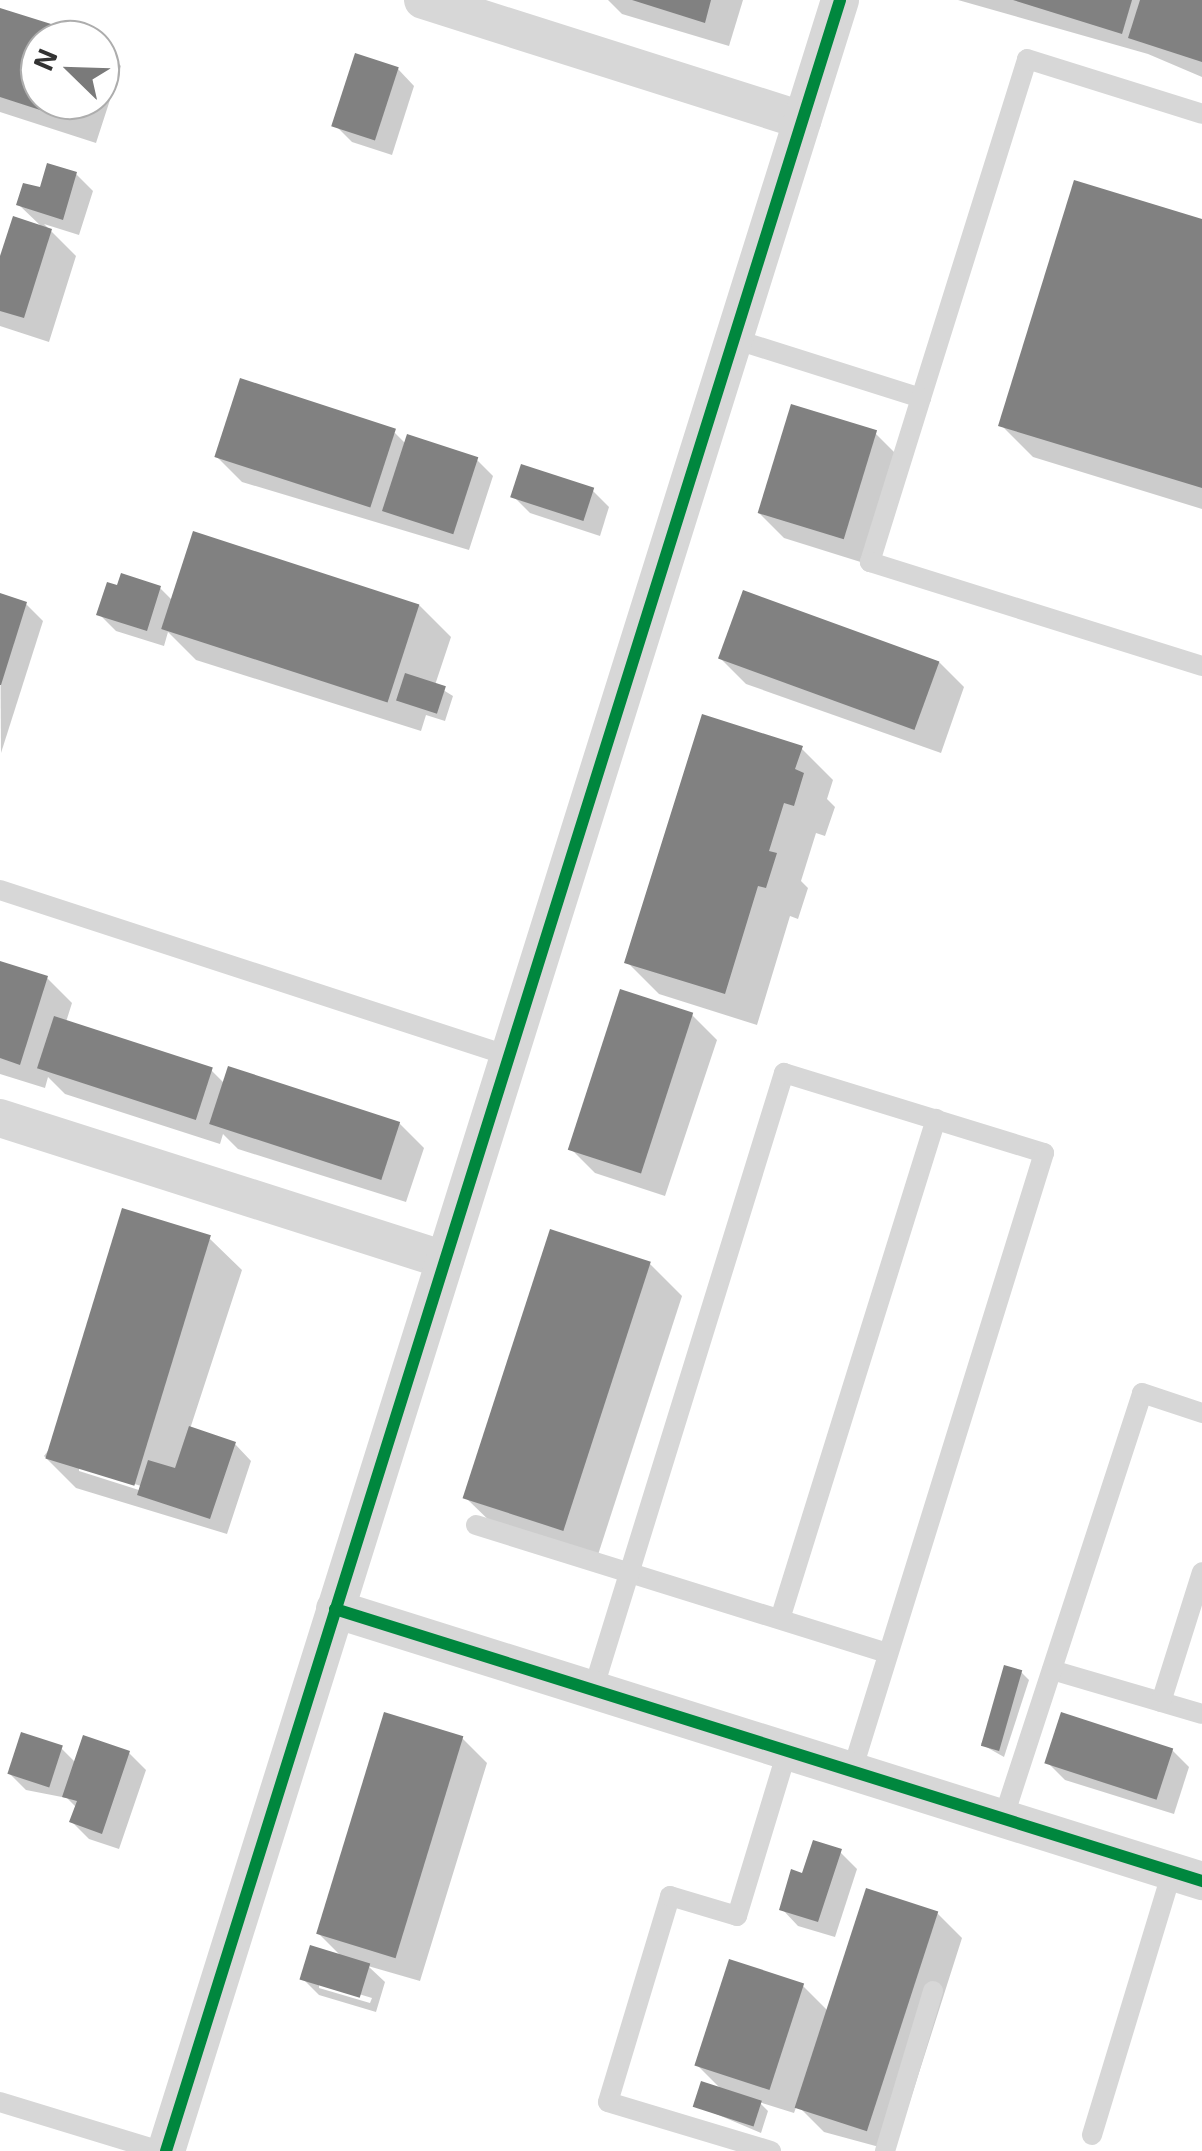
<!DOCTYPE html>
<style>
body{margin:0}
#map{position:relative;width:1202px;height:2151px;overflow:hidden;background:#fff;font-family:"Exo 2",sans-serif}
div>[style]{position:absolute}
.shadow>*{inset:0;background:#0003}
.building>*{inset:0;background:#818181;transform-origin:0 0}
.lane>*{height:20px;margin:-10px;padding:0 10px;transform-origin:10px;border-radius:10px;background:#d7d7d7}
.street>*{height:38px;margin:-19px;padding:0 19px;transform-origin:19px;border-radius:19px;background:#d7d7d7}
.cycleway>*{height:12px;margin:-6px;padding:0 6px;transform-origin:6px;border-radius:6px;background:#00873e}
span{translate:-50% -50%;white-space:nowrap;text-align:center;line-height:1.15;-webkit-text-stroke:10px #fff;paint-order:stroke}
.north{position:absolute;left:20px;top:20px;width:100px;height:100px;box-sizing:border-box;background:#fff;border:2px solid #adadad;border-radius:50%;rotate:293deg;font-size:28px;font-weight:700;line-height:40px;text-align:center;color:#333}
.north::after{content:'';display:block;margin:auto;width:35px;height:45px;background:#7a7a7a;clip-path:polygon(50% 0,100% 100%,50% 72%,0 100%)}
</style>
<div id="map">
<div class="shadow">
<div style="clip-path:polygon(608px 0,743px 0,729px 46px,622px 14px)"></div>
<div style="clip-path:polygon(958px 0,1202px 0,1202px 77px,1148px 54px)"></div>
<div style="clip-path:polygon(0 10px,93px 40px,40px 40px,40px 100px,100px 100px,100px 45px,121px 66px,96px 143px,0 112px)"></div>
<div style="clip-path:polygon(398px 69px,414px 86px,392px 155px,352px 142px,335px 125px)"></div>
<div style="clip-path:polygon(76px 174px,93px 191px,79px 235px,44px 224px,76px 256px,49px 342px,0 326px,0 260px,43px 228px,19px 205px)"></div>
<div style="clip-path:polygon(1202px 222px,1202px 509px,1033px 457px,1001px 425px)"></div>
<div style="clip-path:polygon(395px 433px,406px 444px,476px 459px,493px 476px,469px 550px,242px 482px,217px 457px)"></div>
<div style="clip-path:polygon(875px 433px,900px 458px,867px 564px,784px 538px,759px 513px)"></div>
<div style="clip-path:polygon(592px 490px,609px 507px,600px 536px,530px 513px,513px 496px)"></div>
<div style="clip-path:polygon(160px 588px,173px 601px,419px 605px,451px 637px,435px 685px,453px 696px,445px 721px,426px 715px,421px 731px,196px 660px,168px 632px,164px 646px,116px 631px,99px 614px)"></div>
<div style="clip-path:polygon(0 596px,26px 604px,43px 621px,1px 753px)"></div>
<div style="clip-path:polygon(721px 659px,939px 662px,964px 687px,941px 753px,746px 684px)"></div>
<div style="clip-path:polygon(801px 748px,833px 780px,827px 799px,835px 807px,825px 836px,816px 833px,801px 881px,808px 888px,798px 919px,790px 916px,757px 1025px,659px 994px,627px 962px)"></div>
<div style="clip-path:polygon(0 963px,47px 978px,72px 1003px,66px 1022px,211px 1070px,225px 1084px,399px 1123px,424px 1148px,406px 1202px,238px 1149px,223px 1134px,220px 1144px,65px 1094px,48px 1077px,45px 1088px,0 1074px)"></div>
<div style="clip-path:polygon(692px 1015px,717px 1040px,665px 1196px,595px 1173px,570px 1148px)"></div>
<div style="clip-path:polygon(evenodd,210px 1239px,242px 1270px,190px 1429px,235px 1444px,251px 1461px,227px 1534px,76px 1488px,44px 1456px,210px 1239px,79px 1466px,144px 1487px,142px 1491px,79px 1471px,79px 1466px)"></div>
<div style="clip-path:polygon(650px 1264px,682px 1296px,596px 1561px,499px 1530px,467px 1499px)"></div>
<div style="clip-path:polygon(1021px 1672px,1029px 1680px,1004px 1757px,981px 1744px)"></div>
<div style="clip-path:polygon(evenodd,462px 1738px,487px 1763px,420px 1981px,368px 1966px,385px 1982px,376px 2012px,319px 1995px,302px 1978px,343px 1958px,318px 1933px,462px 1738px,319px 1982px,372px 1998px,370px 2003px,319px 1988px,319px 1982px)"></div>
<div style="clip-path:polygon(61px 1748px,76px 1763px,129px 1753px,146px 1770px,119px 1849px,89px 1839px,72px 1822px,77px 1808px,67px 1798px,26px 1790px,9px 1773px)"></div>
<div style="clip-path:polygon(1172px 1750px,1189px 1767px,1174px 1814px,1065px 1780px,1048px 1763px)"></div>
<div style="clip-path:polygon(840px 1852px,857px 1869px,835px 1937px,798px 1926px,782px 1909px,803px 1876px)"></div>
<div style="clip-path:polygon(937px 1913px,962px 1938px,894px 2151px,824px 2132px,797px 2105px,794px 2113px,759px 2102px,768px 2111px,761px 2133px,695px 2105px,723px 2091px,698px 2066px,802px 1985px,829px 2012px)"></div>
</div>
<div class="building">
<div style="clip-path:polygon(632px 0,711px 0,705px 23px)"></div>
<div style="clip-path:polygon(1013px 0,1132px 0,1122px 34px)"></div>
<div style="clip-path:polygon(1140px 0,1202px 0,1202px 62px,1128px 38px)"></div>
<div style="clip-path:polygon(0 8px,99px 39px,40px 40px,40px 100px,78px 100px,71px 120px,0 97px)"></div>
<div style="left:355px;top:53px;width:46px;height:77px;rotate:18deg"></div>
<div style="clip-path:polygon(47px 163px,77px 172px,63px 220px,16px 205px,23px 183px,40px 187px)"></div>
<div style="clip-path:polygon(1074px 180px,1202px 219px,1202px 488px,998px 426px)"></div>
<div style="clip-path:polygon(13px 216px,52px 229px,24px 318px,0 311px,0 256px)"></div>
<div style="left:240px;top:378px;width:164px;height:83px;rotate:18deg"></div>
<div style="left:791px;top:404px;width:90px;height:114px;rotate:17deg"></div>
<div style="left:407px;top:434px;width:75px;height:81px;rotate:18deg"></div>
<div style="left:521px;top:464px;width:77px;height:35px;rotate:18deg"></div>
<div style="left:193px;top:531px;width:238px;height:103px;rotate:18deg"></div>
<div style="clip-path:polygon(121px 573px,161px 586px,147px 631px,96px 615px,107px 582px,117px 585px)"></div>
<div style="left:743px;top:590px;width:209px;height:73px;rotate:20deg"></div>
<div style="clip-path:polygon(0 593px,27px 602px,1px 685px,0 685px)"></div>
<div style="left:405px;top:673px;width:43px;height:29px;rotate:18deg"></div>
<div style="clip-path:polygon(702px 714px,803px 746px,795px 769px,804px 773px,794px 806px,784px 803px,769px 851px,777px 853px,766px 888px,758px 886px,725px 994px,624px 963px)"></div>
<div style="clip-path:polygon(0 961px,48px 976px,20px 1065px,0 1058px)"></div>
<div style="left:620px;top:989px;width:77px;height:169px;rotate:18deg"></div>
<div style="left:54px;top:1016px;width:167px;height:55px;rotate:18deg"></div>
<div style="left:228px;top:1066px;width:181px;height:61px;rotate:18deg"></div>
<div style="left:122px;top:1208px;width:93px;height:262px;rotate:17deg"></div>
<div style="left:550px;top:1229px;width:106px;height:283px;rotate:18deg"></div>
<div style="clip-path:polygon(189px 1426px,236px 1442px,210px 1519px,137px 1495px,148px 1460px,175px 1468px)"></div>
<div style="left:1004px;top:1665px;width:19px;height:84px;rotate:16deg"></div>
<div style="left:384px;top:1712px;width:83px;height:232px;rotate:17deg"></div>
<div style="left:1061px;top:1712px;width:118px;height:54px;rotate:18deg"></div>
<div style="left:21px;top:1732px;width:44px;height:44px;rotate:18deg"></div>
<div style="clip-path:polygon(83px 1735px,130px 1751px,102px 1834px,69px 1822px,77px 1801px,62px 1797px)"></div>
<div style="clip-path:polygon(813px 1840px,842px 1849px,818px 1922px,779px 1910px,791px 1869px,802px 1873px)"></div>
<div style="left:866px;top:1888px;width:76px;height:231px;rotate:18deg"></div>
<div style="left:310px;top:1945px;width:63px;height:36px;rotate:17deg"></div>
<div style="left:729px;top:1959px;width:79px;height:112px;rotate:18deg"></div>
<div style="left:701px;top:2081px;width:64px;height:27px;rotate:18deg"></div>
</div>
<div class="lane">
<div style="left:734px;top:339px;width:196px;rotate:17.5deg"></div>
<div style="left:921px;top:398px;width:355px;rotate:-72.6deg"></div>
<div style="left:1027px;top:59px;width:183px;rotate:17.4deg"></div>
<div style="left:921px;top:398px;width:172px;rotate:107.3deg"></div>
<div style="left:870px;top:562px;width:348px;rotate:17.4deg"></div>
<div style="left:0;top:890px;width:535px;rotate:18.06deg"></div>
<div style="left:476px;top:1525px;width:431px;rotate:17.3deg"></div>
<div style="left:780px;top:1619px;width:524px;rotate:-72.67deg"></div>
<div style="left:1052px;top:1670px;width:156px;rotate:16.3deg"></div>
<div style="left:593px;top:1690px;width:646px;rotate:-72.8deg"></div>
<div style="left:784px;top:1073px;width:272px;rotate:17.1deg"></div>
<div style="left:1044px;top:1153px;width:647px;rotate:107.26deg"></div>
<div style="left:1161px;top:1702px;width:136px;rotate:-72.5deg"></div>
<div style="left:1003px;top:1819px;width:448px;rotate:-71.9deg"></div>
<div style="left:1142px;top:1393px;width:63px;rotate:18.4deg"></div>
<div style="left:0;top:2102px;width:167px;rotate:17deg"></div>
<div style="left:1092px;top:2135px;width:275px;rotate:-73.1deg"></div>
<div style="left:771px;top:2151px;width:170px;rotate:-163.3deg"></div>
<div style="left:608px;top:2102px;width:215px;rotate:-73.2deg"></div>
<div style="left:670px;top:1896px;width:70px;rotate:16.6deg"></div>
<div style="left:737px;top:1916px;width:172px;rotate:-73.1deg"></div>
<div style="left:885px;top:2151px;width:167px;rotate:-73.3deg"></div>
</div>
<div class="street">
<div style="left:423px;top:0;width:398px;rotate:17.6deg"></div>
<div style="left:0;top:1118px;width:467px;rotate:17.7deg"></div>
<div style="left:335px;top:1609px;width:909px;rotate:17.42deg"></div>
<div style="left:166px;top:2151px;width:2254px;rotate:-72.6deg"></div>
</div>
<div class="cycleway">
<div style="left:335px;top:1609px;width:909px;rotate:17.42deg"></div>
<div style="left:166px;top:2151px;width:2254px;rotate:-72.6deg"></div>
</div>
<div class="north">N</div>
</div>
